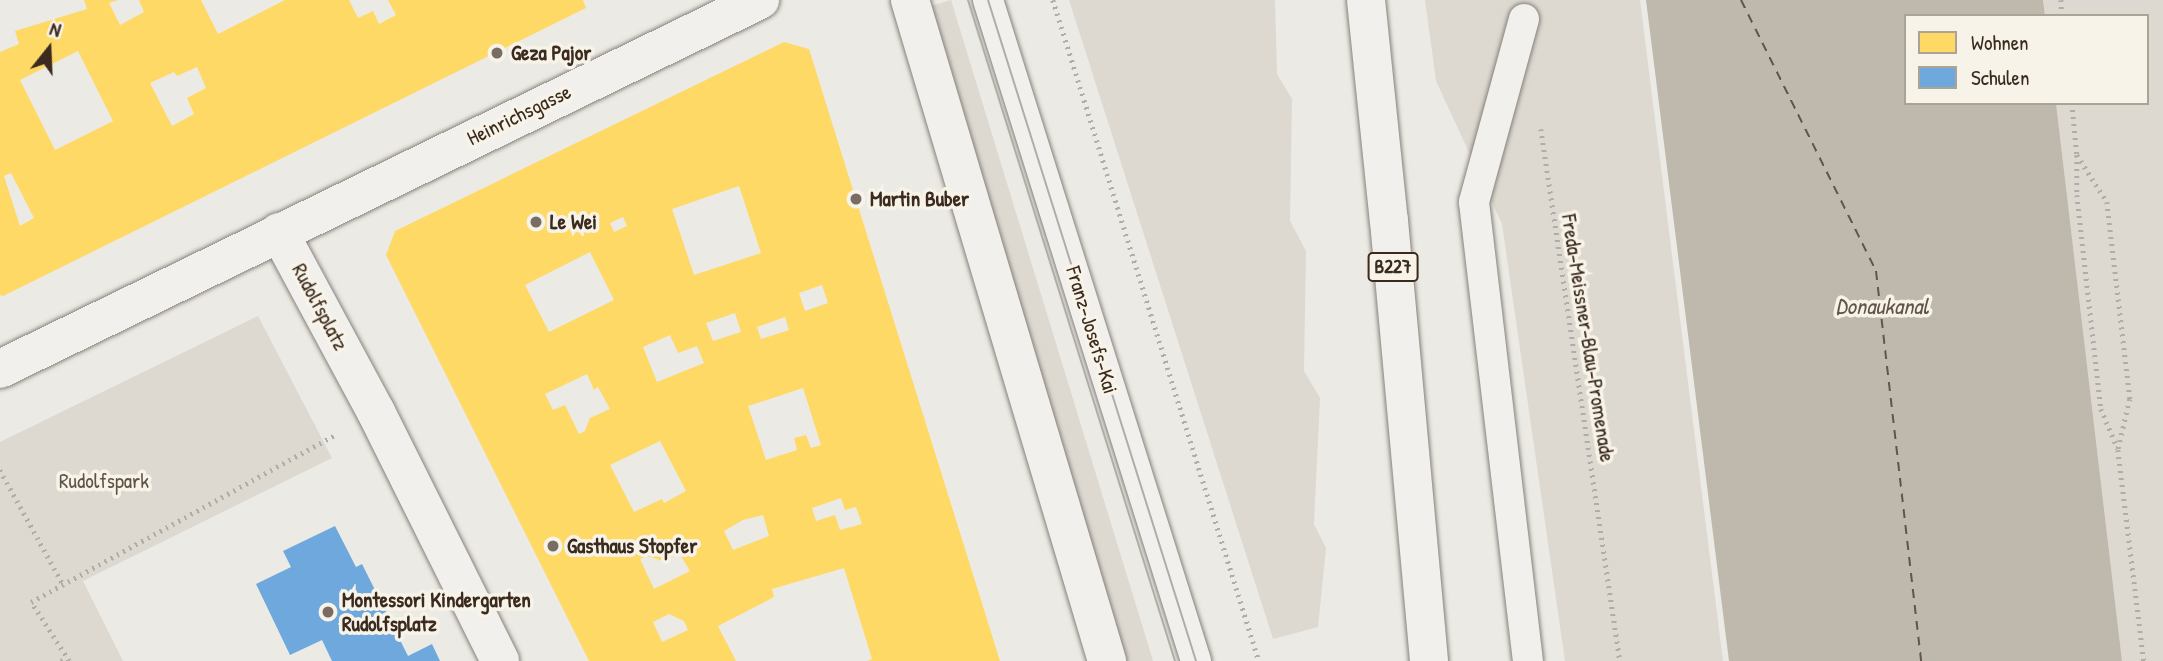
<!DOCTYPE html>
<style>
body{margin:0}
#map{position:relative;width:2163px;height:661px;overflow:hidden;background:#eceae4;font-family:"Patrick Hand",sans-serif}
div>[style]{position:absolute}
.green>*{inset:0;background:#ddd9d0;transform-origin:0 0}
.water>*{inset:0;background:#beb8ad}
.homes>*{inset:0;background:#ffd966}
.schools>*{inset:0;background:#6fa8dc}
.ferry>*{height:2px;margin-top:-1px;transform-origin:0;background:repeating-linear-gradient(90deg,#625448 0 9px,transparent 0 16px)}
.path>*{height:4.5px;margin-top:-2.25px;transform-origin:0;background:repeating-linear-gradient(90deg,#b0ada8 0 2px,transparent 0 7px)}
.roads{filter:drop-shadow(0 0 2px #86827c) drop-shadow(0 0 2px #86827c)}
.lane>*{height:30px;margin:-15px;padding:0 15px;transform-origin:15px;border-radius:15px;background:#f1f0ec}
.street>*{height:38px;margin:-19px;padding:0 19px;transform-origin:19px;border-radius:19px;background:#f1f0ec}
.primary>*{height:38px;margin:-19px;padding:0 19px;transform-origin:19px;border-radius:19px;background:#f1f0ec}
.tram>*{height:2px;margin:-1px;padding:0 1px;transform-origin:1px;border-radius:1px;background:#b0ada8}
.dots>*{width:19px;height:19px;translate:-50% -50%;box-sizing:border-box;border:4px solid #f7f3e8;border-radius:50%}
span{translate:-50% -50%;white-space:nowrap;text-align:center;line-height:1.15;-webkit-text-stroke:7px #f7f3e8;paint-order:stroke}
.shield-label span{padding:2px 5px;background:#f7f3e8;border:2px solid;border-radius:5px;-webkit-text-stroke-width:0}
.shield-label{font-size:19px;color:#3b2a1e;font-weight:700}
.poi-label{font-size:21px;color:#3b2a1e;font-weight:700}
.left{translate:0 -50%;text-align:left}
.street-label{font-size:21px;color:#3b2a1e}
.park-label{font-size:21px;color:#605246}
.water-label{font-size:23px;color:#625448;font-style:italic}
.legend{position:absolute;left:1904px;top:14px;width:245px;height:91px;box-sizing:border-box;background:#f7f3e8;border:2px solid #aca397;margin:0;padding:9px 12px;list-style:none;font-size:21px;color:#3b2a1e}
.legend li{display:flex;align-items:center;gap:14px;height:35px}
.legend b{width:35px;border:2px solid #aca397}
.north{position:absolute;left:14px;top:14px;width:70px;height:70px;-webkit-text-stroke:5px #f7f3e8;paint-order:stroke;rotate:18deg;font-size:19px;font-weight:700;line-height:28px;text-align:center;color:#3b2a1e}
.north::after{content:'';display:block;margin:auto;width:24px;height:32px;background:#3b2a1e;clip-path:polygon(50% 0,100% 100%,50% 72%,0 100%)}
</style>
<div id="map">
<div class="green">
<div style="left:951px;top:0;width:693px;height:25px;rotate:73deg"></div>
<div style="clip-path:polygon(1069px 0,1275px 0,1277px 74px,1292px 99px,1290px 221px,1306px 251px,1304px 371px,1320px 398px,1314px 524px,1326px 548px,1318px 627px,1273px 639px)"></div>
<div style="clip-path:polygon(1425px 0,1640px 0,1723px 661px,1565px 661px,1502px 224px,1436px 81px)"></div>
<div style="clip-path:polygon(2043px 0,2163px 0,2163px 661px,2122px 661px,2056px 103px,2147px 103px,2147px 16px,2045px 16px)"></div>
<div style="clip-path:polygon(258px 316px,332px 458px,83px 581px,123px 661px,0 661px,0 442px)"></div>
</div>
<div class="water">
<div style="clip-path:polygon(1646px 0,2043px 0,2045px 16px,1906px 16px,1906px 103px,2056px 103px,2122px 661px,1729px 661px)"></div>
</div>
<div class="homes">
<div style="clip-path:polygon(evenodd,84px 0,118px 0,109px 3px,120px 25px,144px 12px,139px 0,201px 0,218px 34px,285px 0,349px 0,358px 18px,373px 11px,379px 24px,396px 15px,388px 0,583px 0,586px 8px,3px 296px,0 295px,0 52px,19px 44px,15px 31px,87px 9px,84px 0,78px 51px,113px 121px,55px 150px,20px 80px,78px 51px,84px 0,197px 67px,206px 88px,187px 98px,194px 114px,172px 126px,150px 83px,174px 72px,177px 76px,197px 67px,84px 0,11px 173px,34px 218px,20px 226px,4px 176px,11px 173px)"></div>
<div style="clip-path:polygon(evenodd,784px 42px,809px 49px,1000px 661px,867px 661px,872px 659px,844px 568px,772px 589px,774px 597px,718px 626px,736px 661px,589px 661px,386px 255px,395px 231px,784px 42px,739px 186px,761px 253px,694px 275px,672px 209px,739px 186px,784px 42px,623px 217px,627px 226px,614px 232px,610px 223px,623px 217px,784px 42px,590px 252px,614px 300px,549px 332px,525px 285px,590px 252px,784px 42px,822px 285px,828px 303px,805px 311px,799px 293px,822px 285px,784px 42px,735px 313px,741px 332px,713px 341px,706px 323px,735px 313px,784px 42px,785px 317px,789px 330px,761px 339px,757px 327px,785px 317px,784px 42px,670px 335px,678px 353px,697px 346px,704px 363px,657px 382px,643px 347px,670px 335px,784px 42px,587px 374px,594px 390px,598px 387px,610px 409px,590px 418px,585px 431px,579px 434px,565px 405px,553px 410px,545px 394px,587px 374px,784px 42px,803px 388px,821px 445px,811px 448px,806px 435px,794px 438px,797px 450px,766px 460px,748px 406px,803px 388px,784px 42px,660px 441px,686px 491px,664px 503px,662px 499px,634px 512px,610px 465px,660px 441px,784px 42px,841px 498px,845px 510px,856px 507px,862px 524px,840px 530px,835px 515px,816px 521px,812px 508px,841px 498px,784px 42px,763px 515px,769px 536px,733px 550px,724px 531px,743px 520px,763px 515px,784px 42px,679px 553px,690px 571px,654px 589px,640px 559px,647px 556px,663px 561px,679px 553px,784px 42px,669px 614px,684px 621px,688px 630px,662px 642px,653px 622px,669px 614px)"></div>
</div>
<div class="schools">
<div style="clip-path:polygon(335px 526px,356px 567px,362px 564px,408px 656px,432px 644px,440px 661px,332px 661px,322px 640px,290px 655px,256px 584px,291px 567px,283px 551px)"></div>
</div>
<div class="ferry">
<div style="left:1741px;top:0;width:303px;rotate:63.5deg"></div>
<div style="left:1876px;top:271px;width:393px;rotate:83.4deg"></div>
</div>
<div class="path">
<div style="left:1053px;top:0;width:692px;rotate:72.69deg"></div>
<div style="left:2061px;top:0;width:16px;rotate:86deg"></div>
<div style="left:2072px;top:103px;width:52px;rotate:84.5deg"></div>
<div style="left:2077px;top:155px;width:56px;rotate:57.4deg"></div>
<div style="left:2107px;top:202px;width:198px;rotate:83.3deg"></div>
<div style="left:2130px;top:399px;width:52px;rotate:103.2deg"></div>
<div style="left:2118px;top:450px;width:213px;rotate:83deg"></div>
<div style="left:1541px;top:129px;width:538px;rotate:81.55deg"></div>
<div style="left:2077px;top:155px;width:40px;rotate:90deg"></div>
<div style="left:2077px;top:195px;width:215px;rotate:83.6deg"></div>
<div style="left:2101px;top:409px;width:43px;rotate:67deg"></div>
<div style="left:0;top:470px;width:130px;rotate:61.1deg"></div>
<div style="left:61px;top:661px;width:7px;rotate:-34deg"></div>
<div style="left:69px;top:661px;width:70px;rotate:-122.8deg"></div>
<div style="left:31px;top:602px;width:348px;rotate:-28.8deg"></div>
</div>
<div class="roads">
<div class="lane">
<div style="left:988px;top:0;width:693px;rotate:72.53deg"></div>
<div style="left:1524px;top:19px;width:190px;rotate:105.3deg"></div>
<div style="left:1474px;top:202px;width:462px;rotate:83.3deg"></div>
</div>
<div class="street">
<div style="left:910px;top:0;width:690px;rotate:73.4deg"></div>
<div style="left:279px;top:232px;width:204px;rotate:61.7deg"></div>
<div style="left:376px;top:412px;width:278px;rotate:63.5deg"></div>
<div style="left:0;top:369px;width:845px;rotate:-25.9deg"></div>
</div>
<div class="primary">
<div style="left:1366px;top:0;width:222px;rotate:84.1deg"></div>
<div style="left:1389px;top:221px;width:442px;rotate:84.8deg"></div>
</div>
</div>
<div class="tram">
<div style="left:968px;top:0;width:693px;rotate:72.61deg"></div>
<div style="left:988px;top:0;width:693px;rotate:72.53deg"></div>
</div>
<div class="dots">
<div style="left:497px;top:53px;background:#796d63"></div>
<div style="left:856px;top:199px;background:#796d63"></div>
<div style="left:536px;top:222px;background:#796d63"></div>
<div style="left:553px;top:546px;background:#796d63"></div>
<div style="left:328px;top:612px;background:#796d63"></div>
</div>
<div class="shield-label">
<span style="left:1393px;top:267px">B227</span>
</div>
<div class="poi-label">
<span class="left" style="left:511px;top:53px">Geza Pajor</span>
<span class="left" style="left:870px;top:199px">Martin Buber</span>
<span class="left" style="left:550px;top:222px">Le Wei</span>
<span class="left" style="left:567px;top:546px">Gasthaus Stopfer</span>
<span class="left" style="left:342px;top:612px">Montessori Kindergarten<br>Rudolfsplatz</span>
</div>
<div class="street-label">
<span style="left:519px;top:115px;rotate:-26deg">Heinrichsgasse</span>
<span style="left:320px;top:307px;rotate:62deg">Rudolfsplatz</span>
<span style="left:1092px;top:330px;rotate:73deg">Franz-Josefs-Kai</span>
<span style="left:1588px;top:338px;rotate:81deg">Freda-Meissner-Blau-Promenade</span>
</div>
<div class="park-label">
<span style="left:104px;top:481px">Rudolfspark</span>
</div>
<div class="water-label">
<span style="left:1882px;top:306px">Donaukanal</span>
</div>
<ul class="legend">
<li><b style="height:19px;background:#ffd966"></b>Wohnen</li>
<li><b style="height:19px;background:#6fa8dc"></b>Schulen</li>
</ul>
<div class="north">N</div>
</div>
